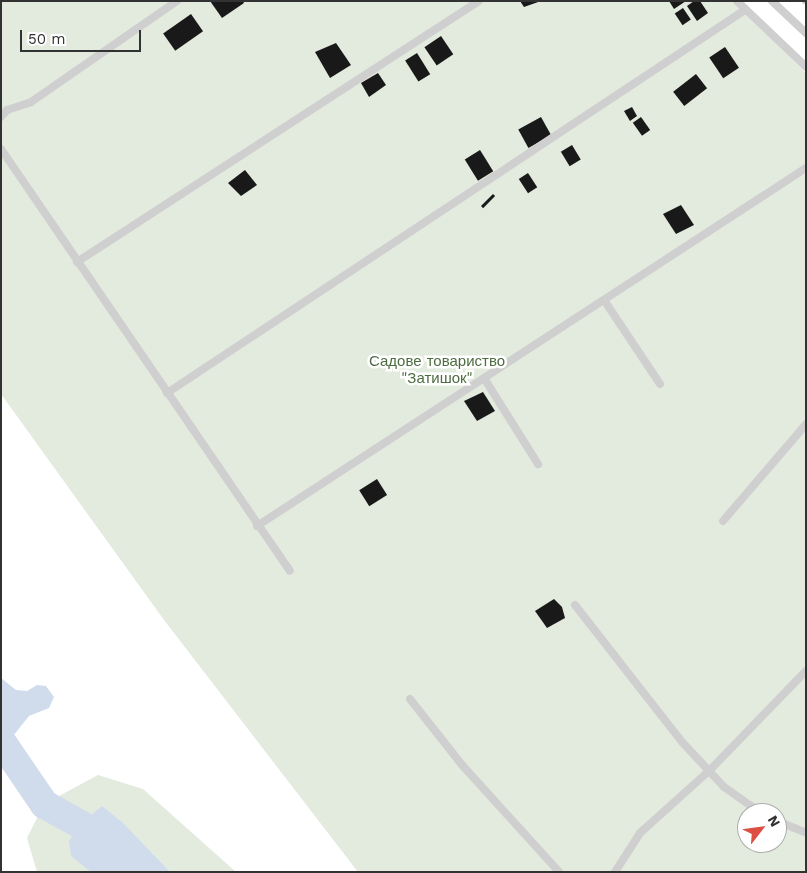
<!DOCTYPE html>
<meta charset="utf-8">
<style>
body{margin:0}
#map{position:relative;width:807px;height:873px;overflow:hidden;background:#fff;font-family:"Work Sans",sans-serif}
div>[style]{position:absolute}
.green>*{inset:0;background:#e3ebdf}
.water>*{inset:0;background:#d0dcec}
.river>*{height:29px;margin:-14.5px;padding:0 14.5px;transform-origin:14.5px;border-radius:14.5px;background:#d0dcec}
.building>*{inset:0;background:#191919;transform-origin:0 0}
.path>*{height:3px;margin-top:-1.5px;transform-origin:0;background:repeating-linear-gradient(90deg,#ccc 0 2.5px,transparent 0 5px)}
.service>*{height:8px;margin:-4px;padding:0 4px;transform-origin:4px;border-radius:4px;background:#cfcfcf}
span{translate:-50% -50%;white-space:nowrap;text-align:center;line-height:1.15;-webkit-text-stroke:5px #fff;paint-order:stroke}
.park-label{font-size:15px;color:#4e6c41}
.frame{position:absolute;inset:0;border:2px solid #323232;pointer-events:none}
.north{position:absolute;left:737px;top:803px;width:50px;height:50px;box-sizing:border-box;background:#fff;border:1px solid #adadad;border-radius:50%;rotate:60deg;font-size:14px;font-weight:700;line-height:20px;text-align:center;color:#323232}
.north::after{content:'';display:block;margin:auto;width:18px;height:22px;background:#dc4f42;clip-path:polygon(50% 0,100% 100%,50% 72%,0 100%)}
.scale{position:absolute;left:20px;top:30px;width:121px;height:22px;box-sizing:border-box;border:2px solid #323232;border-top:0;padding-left:6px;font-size:15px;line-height:18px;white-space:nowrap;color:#323232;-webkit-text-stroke:4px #fff;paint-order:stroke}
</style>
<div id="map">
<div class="green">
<div style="clip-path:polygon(evenodd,1px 1px,732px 1px,806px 73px,806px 872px,358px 872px,164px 620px,1px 394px,1px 1px,747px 813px,777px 813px,777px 843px,747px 843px,747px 813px)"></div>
<div style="clip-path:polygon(98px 775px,143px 789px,236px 872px,37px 872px,27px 838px,44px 804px)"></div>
</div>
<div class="water">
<div style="clip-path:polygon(1px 678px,16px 690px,27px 691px,37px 685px,46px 686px,54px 697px,49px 708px,29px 716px,1px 751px)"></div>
<div style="clip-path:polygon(102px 806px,123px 823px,170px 872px,91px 872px,71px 856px,69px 841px,80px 824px)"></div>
</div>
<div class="river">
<div style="left:1px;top:741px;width:76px;rotate:55.7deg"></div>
<div style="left:44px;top:804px;width:41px;rotate:29.1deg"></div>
<div style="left:80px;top:824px;width:66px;rotate:46.8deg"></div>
</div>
<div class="building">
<div style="clip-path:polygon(210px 1px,243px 1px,244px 3px,222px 18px)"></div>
<div style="clip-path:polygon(520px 1px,541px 1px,524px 7px)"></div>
<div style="clip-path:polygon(669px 1px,686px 1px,674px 9px)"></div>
<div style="clip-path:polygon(694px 1px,700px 1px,708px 13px,697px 21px,687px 6px)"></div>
<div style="left:683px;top:8px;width:14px;height:10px;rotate:56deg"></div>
<div style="left:191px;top:14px;width:21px;height:34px;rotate:55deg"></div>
<div style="left:441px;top:36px;width:22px;height:20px;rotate:56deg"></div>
<div style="clip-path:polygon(336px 43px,351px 65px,330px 78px,315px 52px)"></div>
<div style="left:725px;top:47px;width:25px;height:19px;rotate:56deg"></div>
<div style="left:417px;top:53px;width:25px;height:14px;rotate:58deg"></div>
<div style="clip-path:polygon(378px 73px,386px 85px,369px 97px,361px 83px)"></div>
<div style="left:696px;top:74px;width:18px;height:29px;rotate:52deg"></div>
<div style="clip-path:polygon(632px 107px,637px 116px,630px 121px,624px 111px)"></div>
<div style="left:541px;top:117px;width:21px;height:26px;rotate:61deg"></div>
<div style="left:641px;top:117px;width:16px;height:10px;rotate:55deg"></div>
<div style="left:572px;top:145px;width:17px;height:13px;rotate:59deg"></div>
<div style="left:480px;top:150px;width:25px;height:18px;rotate:58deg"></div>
<div style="clip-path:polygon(245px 170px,257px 185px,241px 196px,228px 183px)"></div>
<div style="left:528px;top:173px;width:17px;height:11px;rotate:57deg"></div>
<div style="left:493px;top:194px;width:3px;height:17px;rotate:45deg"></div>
<div style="clip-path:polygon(681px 205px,694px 225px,676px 234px,663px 214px)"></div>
<div style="clip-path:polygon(483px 392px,495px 411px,477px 421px,464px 401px)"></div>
<div style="left:377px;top:479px;width:19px;height:21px;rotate:58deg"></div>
<div style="clip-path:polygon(554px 599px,562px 607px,565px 618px,547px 628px,535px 611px)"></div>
</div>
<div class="path">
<div style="left:803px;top:1px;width:4px;rotate:45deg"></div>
</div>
<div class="service">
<div style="left:737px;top:1px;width:95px;rotate:43.7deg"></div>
<div style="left:772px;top:1px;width:47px;rotate:43.3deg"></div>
<div style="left:1px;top:117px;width:9px;rotate:-49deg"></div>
<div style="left:7px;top:110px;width:25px;rotate:-18deg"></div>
<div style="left:31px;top:102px;width:178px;rotate:-34.7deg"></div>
<div style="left:1px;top:149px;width:511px;rotate:55.6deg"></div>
<div style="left:77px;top:262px;width:479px;rotate:-33deg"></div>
<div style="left:604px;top:300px;width:101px;rotate:56.3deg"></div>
<div style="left:484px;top:378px;width:102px;rotate:57.9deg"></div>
<div style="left:167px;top:393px;width:693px;rotate:-33.53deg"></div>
<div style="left:723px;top:521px;width:128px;rotate:-49.4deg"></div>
<div style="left:257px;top:526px;width:655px;rotate:-33.11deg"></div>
<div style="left:575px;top:605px;width:175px;rotate:52deg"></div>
<div style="left:683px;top:743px;width:60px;rotate:47deg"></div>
<div style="left:724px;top:787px;width:45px;rotate:35.1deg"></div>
<div style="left:410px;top:699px;width:85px;rotate:51.7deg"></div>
<div style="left:463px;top:766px;width:143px;rotate:47.8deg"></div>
<div style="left:777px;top:821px;width:31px;rotate:22deg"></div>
<div style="left:615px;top:872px;width:46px;rotate:-57.3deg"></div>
<div style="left:640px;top:833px;width:94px;rotate:-42deg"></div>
<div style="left:710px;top:770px;width:138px;rotate:-45.9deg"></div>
</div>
<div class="park-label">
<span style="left:437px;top:370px">Садове товариство<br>"Затишок"</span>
</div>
<div class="frame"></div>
<div class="north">N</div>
<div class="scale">50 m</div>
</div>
